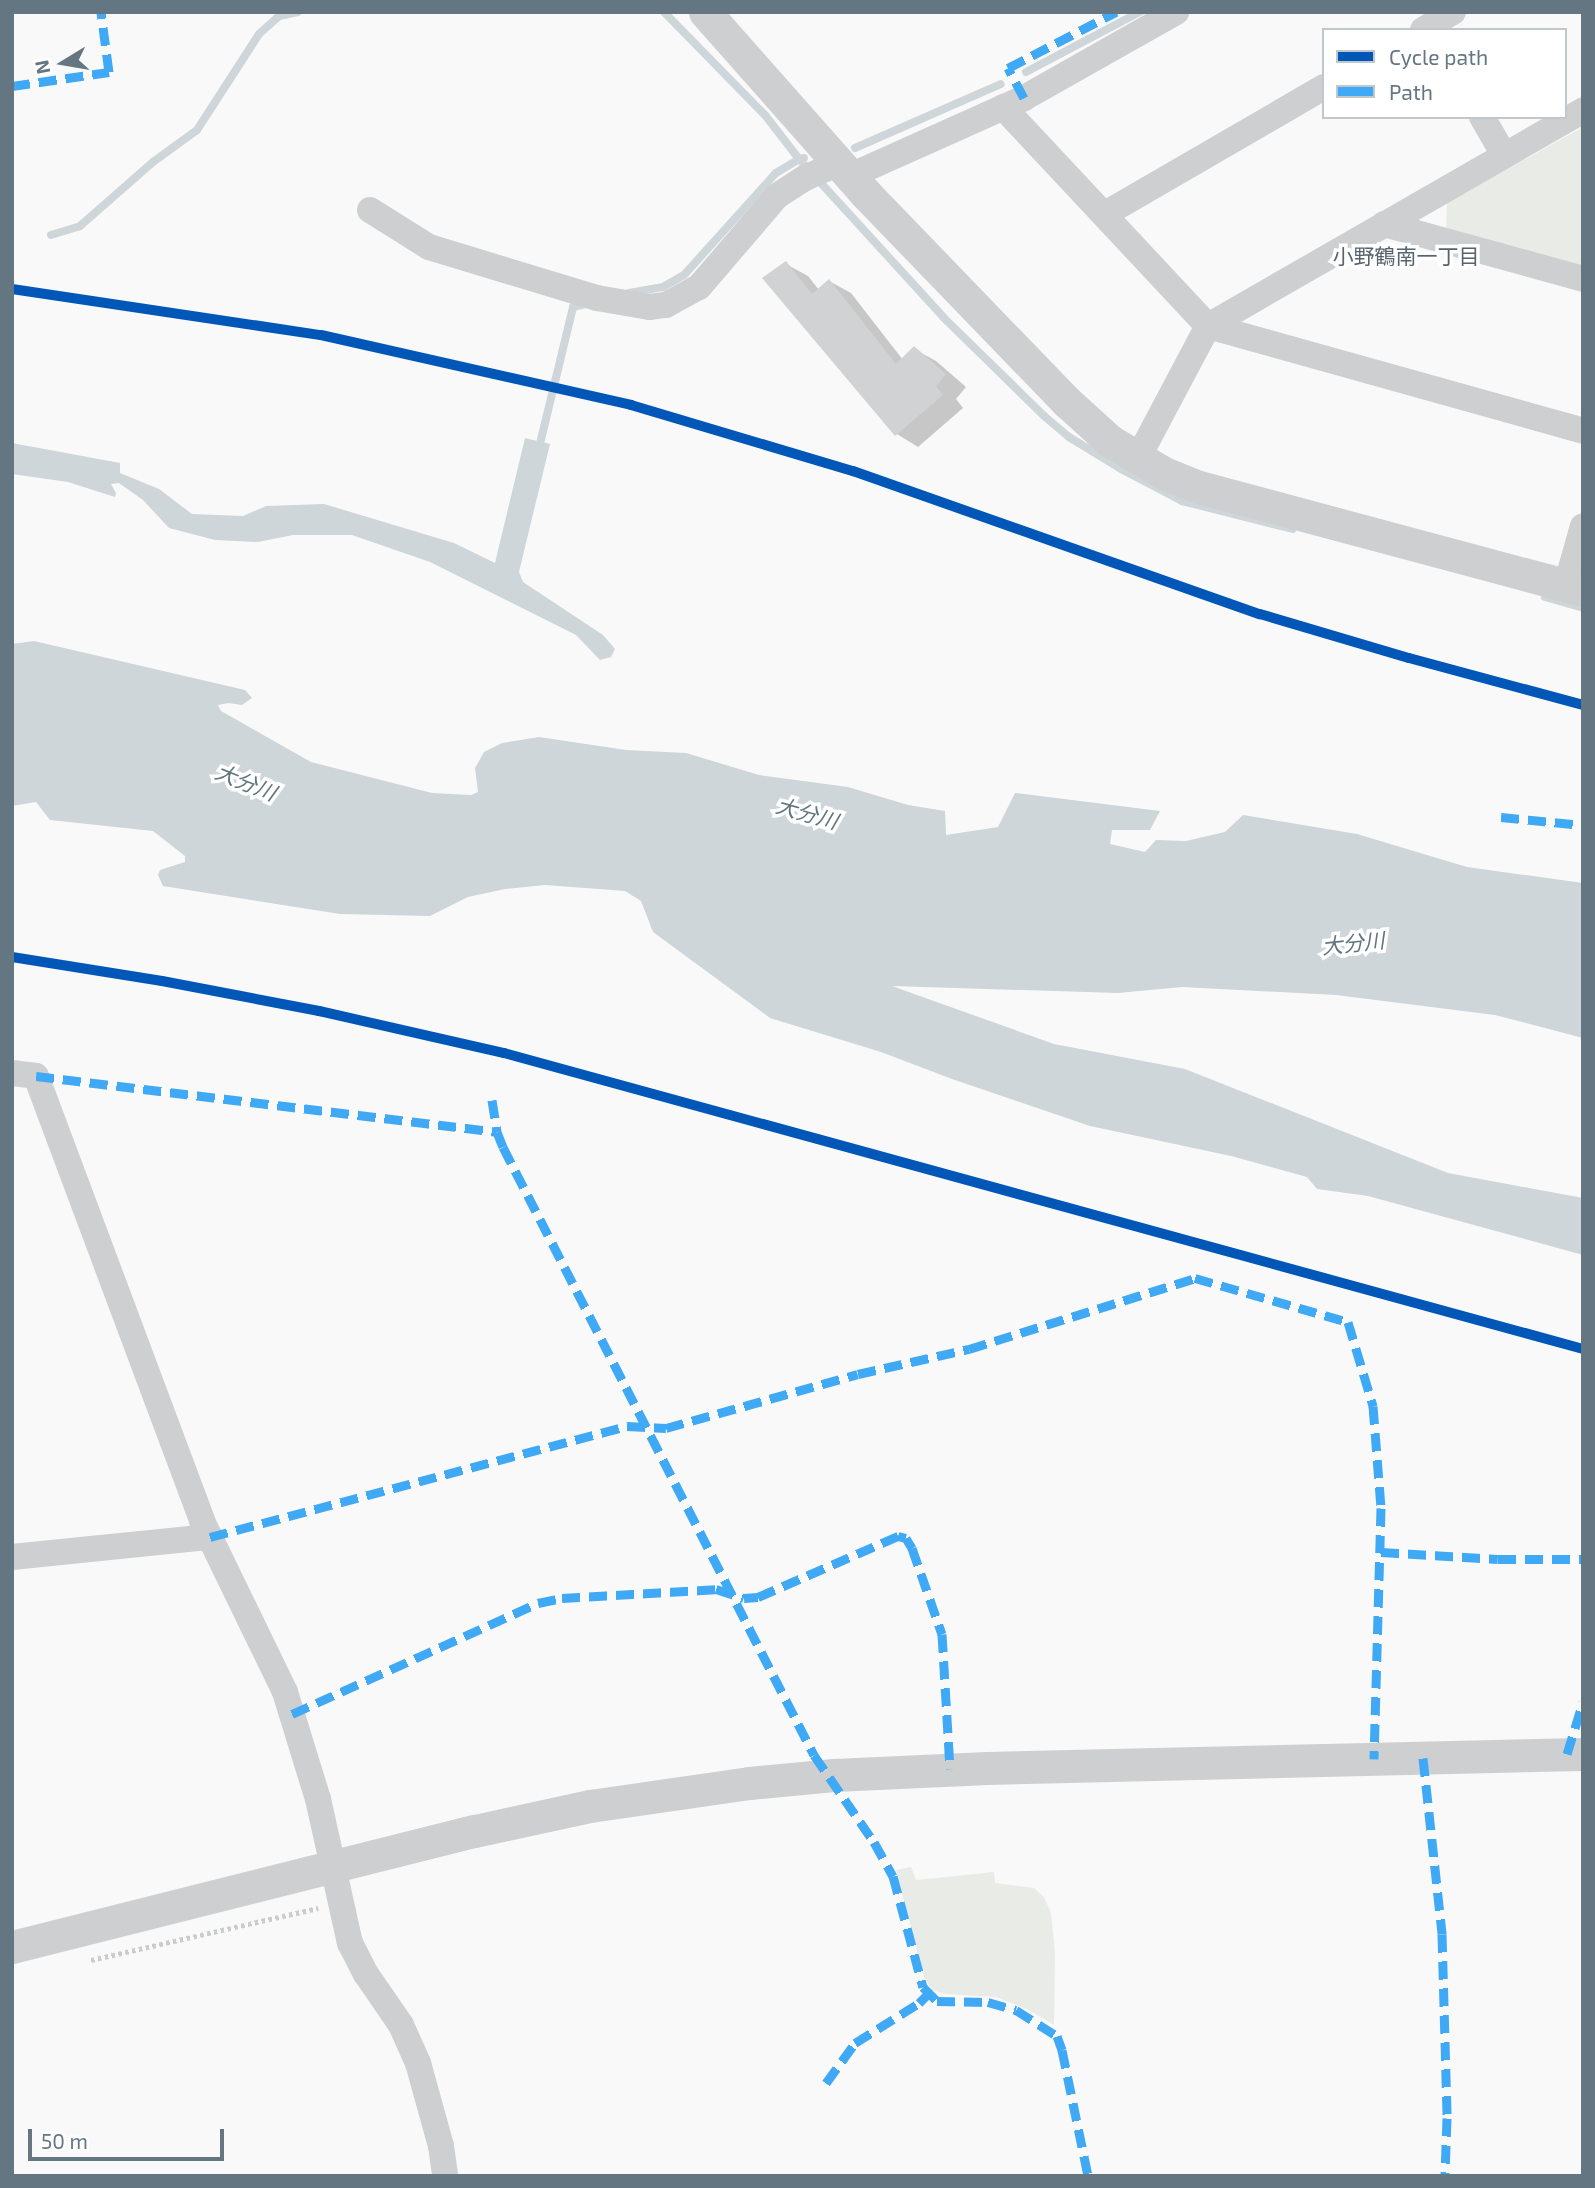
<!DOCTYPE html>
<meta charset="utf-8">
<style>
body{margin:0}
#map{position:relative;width:1595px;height:2188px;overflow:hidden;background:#f9f9f9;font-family:"Exo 2","Noto Sans JP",sans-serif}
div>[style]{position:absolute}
.green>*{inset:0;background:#e8ebe6}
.water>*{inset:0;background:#ced6d9}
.shadow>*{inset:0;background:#0003}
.stream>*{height:8px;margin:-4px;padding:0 4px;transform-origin:4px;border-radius:4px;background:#ced6d9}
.building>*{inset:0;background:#d0d2d3}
.path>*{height:4.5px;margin-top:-2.25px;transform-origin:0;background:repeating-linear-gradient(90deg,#cbcccd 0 3.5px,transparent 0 7px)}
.minor>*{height:26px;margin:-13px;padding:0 13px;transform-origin:13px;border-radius:13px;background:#cecfd0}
.tertiary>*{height:33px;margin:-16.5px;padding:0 16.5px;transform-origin:16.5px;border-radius:16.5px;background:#cecfd0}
.quiet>*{height:9px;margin-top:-4.5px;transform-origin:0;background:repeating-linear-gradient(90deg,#3fa9f5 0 18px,transparent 0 27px)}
.cycleway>*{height:10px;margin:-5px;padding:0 5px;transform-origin:5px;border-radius:5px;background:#0057b8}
span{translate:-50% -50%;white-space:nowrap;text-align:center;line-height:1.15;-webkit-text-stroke:7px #fff;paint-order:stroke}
.neighbourhood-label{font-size:21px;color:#57646e}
.water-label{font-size:21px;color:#60757c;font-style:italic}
.frame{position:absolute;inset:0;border:14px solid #657683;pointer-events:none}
.legend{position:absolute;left:1322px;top:28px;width:245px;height:91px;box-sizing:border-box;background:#fff;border:2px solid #c1c8cd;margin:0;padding:9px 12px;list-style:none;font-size:21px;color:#657683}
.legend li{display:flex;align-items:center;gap:14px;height:35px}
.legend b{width:35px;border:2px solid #c1c8cd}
.north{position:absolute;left:28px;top:28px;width:70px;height:70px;-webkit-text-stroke:5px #fff;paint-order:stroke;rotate:259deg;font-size:19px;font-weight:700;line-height:28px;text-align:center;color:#657683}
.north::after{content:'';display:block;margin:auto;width:24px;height:32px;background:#657683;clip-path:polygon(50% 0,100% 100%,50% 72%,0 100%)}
.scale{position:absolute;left:28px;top:2129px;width:196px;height:32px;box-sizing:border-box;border:4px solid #657683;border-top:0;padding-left:9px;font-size:21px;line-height:24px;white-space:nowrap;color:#657683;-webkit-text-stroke:5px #fff;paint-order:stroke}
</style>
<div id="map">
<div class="green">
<div style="clip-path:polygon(1583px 127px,1583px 269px,1446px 230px,1447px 203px)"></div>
<div style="clip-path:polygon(911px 1867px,916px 1880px,994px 1872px,995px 1883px,1034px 1888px,1044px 1897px,1051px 1913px,1055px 1952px,1054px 2025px,1027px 2009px,996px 1997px,946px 1994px,932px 1990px,924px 1977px,896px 1870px)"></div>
</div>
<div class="water">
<div style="clip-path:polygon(525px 438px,550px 444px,519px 572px,523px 582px,603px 635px,615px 649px,611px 657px,600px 660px,576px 635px,430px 562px,352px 535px,293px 535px,258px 542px,215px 540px,169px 528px,143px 500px,119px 483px,111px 484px,116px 493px,115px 497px,68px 482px,12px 474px,12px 443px,120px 463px,120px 473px,159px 489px,192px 514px,243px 516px,266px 506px,324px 504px,454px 543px,495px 563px)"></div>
<div style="clip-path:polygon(34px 641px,245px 690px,252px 698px,242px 705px,228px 703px,218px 705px,221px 711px,311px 762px,432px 793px,471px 795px,478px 792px,475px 768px,484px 752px,502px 743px,539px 737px,626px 750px,686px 753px,759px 775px,848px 787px,908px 805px,945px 811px,946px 835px,998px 827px,1015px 793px,1160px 811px,1150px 830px,1112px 830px,1110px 844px,1145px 852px,1156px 840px,1186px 841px,1225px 832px,1243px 815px,1357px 834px,1467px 867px,1583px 883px,1583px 1038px,1495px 1015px,1336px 995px,1182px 987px,1118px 993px,892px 986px,1054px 1044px,1185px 1069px,1448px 1173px,1583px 1198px,1583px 1255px,1368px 1196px,1317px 1189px,1307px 1177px,1231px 1156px,1090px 1126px,952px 1079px,881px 1052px,770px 1018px,653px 932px,641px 901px,625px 891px,545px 885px,505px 889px,468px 897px,430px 916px,340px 914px,163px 886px,158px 875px,160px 870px,185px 862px,185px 856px,153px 831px,50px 820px,36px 802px,12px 806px,12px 644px)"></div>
</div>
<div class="shadow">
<div style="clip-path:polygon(786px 264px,808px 276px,819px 290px,829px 281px,851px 293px,903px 360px,914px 349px,936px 361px,966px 387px,956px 399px,963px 408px,918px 447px,897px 434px)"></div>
</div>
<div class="stream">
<div style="left:664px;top:12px;width:144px;rotate:45.6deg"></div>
<div style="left:765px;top:115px;width:56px;rotate:52.3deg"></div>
<div style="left:799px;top:159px;width:5px;rotate:-11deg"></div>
<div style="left:1026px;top:72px;width:129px;rotate:-27.8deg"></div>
<div style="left:855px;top:148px;width:159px;rotate:-23.7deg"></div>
<div style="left:51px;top:235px;width:30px;rotate:-17deg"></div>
<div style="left:80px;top:226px;width:97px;rotate:-41.2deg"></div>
<div style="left:153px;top:162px;width:54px;rotate:-36deg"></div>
<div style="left:197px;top:130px;width:114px;rotate:-57.1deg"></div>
<div style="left:259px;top:34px;width:27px;rotate:-42deg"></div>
<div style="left:279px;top:16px;width:19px;rotate:-12deg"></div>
<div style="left:629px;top:293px;width:35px;rotate:-10deg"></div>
<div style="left:663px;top:287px;width:24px;rotate:-30deg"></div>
<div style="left:684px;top:275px;width:137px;rotate:-48deg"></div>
<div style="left:776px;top:173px;width:27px;rotate:-31deg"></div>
<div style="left:799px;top:159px;width:215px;rotate:47.6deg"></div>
<div style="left:944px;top:318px;width:140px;rotate:44.4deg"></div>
<div style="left:1044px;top:416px;width:33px;rotate:40deg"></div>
<div style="left:1069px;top:437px;width:61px;rotate:31.6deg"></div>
<div style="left:1121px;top:469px;width:69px;rotate:27.7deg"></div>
<div style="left:1182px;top:501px;width:114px;rotate:14.2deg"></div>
<div style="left:538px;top:452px;width:149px;rotate:-76.4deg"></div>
<div style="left:573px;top:307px;width:13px;rotate:-13deg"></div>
<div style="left:1545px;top:597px;width:40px;rotate:16deg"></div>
</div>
<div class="building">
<div style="clip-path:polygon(786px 261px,812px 294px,829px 279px,896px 364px,914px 346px,946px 374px,936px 386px,943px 395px,895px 436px,762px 278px)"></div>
</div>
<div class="path">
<div style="left:91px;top:1960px;width:233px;rotate:-12.9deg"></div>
</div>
<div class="minor">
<div style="left:1423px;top:30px;width:35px;rotate:-31deg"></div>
<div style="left:1003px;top:107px;width:300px;rotate:46.9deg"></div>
<div style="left:1208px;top:326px;width:389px;rotate:15.6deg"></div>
<div style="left:1482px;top:117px;width:44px;rotate:59.9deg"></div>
<div style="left:850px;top:176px;width:191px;rotate:-24.1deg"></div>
<div style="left:1024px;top:98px;width:175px;rotate:-29.5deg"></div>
<div style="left:370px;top:210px;width:70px;rotate:32.1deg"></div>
<div style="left:429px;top:247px;width:176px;rotate:16.9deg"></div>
<div style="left:597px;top:298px;width:53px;rotate:9.8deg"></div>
<div style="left:649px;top:307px;width:17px;rotate:-7deg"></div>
<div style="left:666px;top:305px;width:38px;rotate:-29deg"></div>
<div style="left:699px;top:287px;width:120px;rotate:-49.4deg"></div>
<div style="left:777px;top:196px;width:33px;rotate:-33deg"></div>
<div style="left:805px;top:178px;width:36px;rotate:-24deg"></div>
<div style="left:1105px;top:214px;width:253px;rotate:-30.1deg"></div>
<div style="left:1384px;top:224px;width:206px;rotate:15.4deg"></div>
<div style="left:1138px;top:458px;width:149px;rotate:-62.1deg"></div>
<div style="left:1208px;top:326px;width:433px;rotate:-29.9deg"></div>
<div style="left:1566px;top:586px;width:62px;rotate:-74.2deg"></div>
<div style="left:12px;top:1073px;width:24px;rotate:7deg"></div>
<div style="left:36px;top:1076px;width:475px;rotate:69.5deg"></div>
<div style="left:202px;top:1521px;width:190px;rotate:64.1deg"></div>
<div style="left:285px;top:1692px;width:112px;rotate:72.9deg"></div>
<div style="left:318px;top:1799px;width:148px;rotate:77.5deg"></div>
<div style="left:350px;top:1943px;width:35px;rotate:63deg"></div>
<div style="left:366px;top:1974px;width:62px;rotate:55.5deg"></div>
<div style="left:401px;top:2025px;width:42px;rotate:65.9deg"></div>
<div style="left:418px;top:2063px;width:86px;rotate:74.5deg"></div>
<div style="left:441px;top:2146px;width:30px;rotate:82deg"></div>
<div style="left:12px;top:1557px;width:199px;rotate:-5.8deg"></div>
</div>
<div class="tertiary">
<div style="left:705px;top:12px;width:242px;rotate:48.5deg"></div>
<div style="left:865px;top:193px;width:291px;rotate:46deg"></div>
<div style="left:1067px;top:402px;width:58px;rotate:42.2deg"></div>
<div style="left:1110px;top:441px;width:63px;rotate:30.7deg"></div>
<div style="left:1164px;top:473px;width:38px;rotate:22deg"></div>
<div style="left:1199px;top:487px;width:398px;rotate:15deg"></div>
<div style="left:12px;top:1947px;width:477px;rotate:-14.1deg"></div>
<div style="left:475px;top:1831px;width:118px;rotate:-12.3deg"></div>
<div style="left:590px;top:1806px;width:161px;rotate:-8.2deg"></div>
<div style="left:749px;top:1783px;width:85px;rotate:-5.4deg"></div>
<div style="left:834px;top:1775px;width:153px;rotate:-2.6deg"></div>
<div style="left:987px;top:1768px;width:596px;rotate:-1.35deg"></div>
</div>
<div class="quiet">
<div style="left:12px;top:86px;width:98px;rotate:-8.2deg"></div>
<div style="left:109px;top:72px;width:61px;rotate:-97.6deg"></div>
<div style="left:1024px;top:98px;width:34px;rotate:-118deg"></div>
<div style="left:1008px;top:68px;width:122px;rotate:-27.4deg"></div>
<div style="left:1501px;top:817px;width:82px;rotate:5.6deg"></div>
<div style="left:36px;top:1076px;width:464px;rotate:6.9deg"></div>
<div style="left:492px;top:1100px;width:32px;rotate:81deg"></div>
<div style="left:497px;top:1132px;width:16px;rotate:68deg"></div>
<div style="left:503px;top:1147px;width:683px;rotate:62.91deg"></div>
<div style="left:814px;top:1755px;width:106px;rotate:55.4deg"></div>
<div style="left:874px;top:1842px;width:39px;rotate:61deg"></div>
<div style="left:893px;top:1876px;width:115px;rotate:74.9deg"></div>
<div style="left:923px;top:1987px;width:20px;rotate:45deg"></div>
<div style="left:937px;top:2001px;width:51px;rotate:1.1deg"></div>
<div style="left:988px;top:2002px;width:29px;rotate:16deg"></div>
<div style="left:1016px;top:2010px;width:49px;rotate:32.4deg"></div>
<div style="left:1057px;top:2036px;width:15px;rotate:70deg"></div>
<div style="left:1062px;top:2050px;width:129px;rotate:78.3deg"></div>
<div style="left:210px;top:1537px;width:432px;rotate:-14.9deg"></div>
<div style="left:627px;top:1426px;width:39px;rotate:3deg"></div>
<div style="left:666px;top:1428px;width:199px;rotate:-15.7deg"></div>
<div style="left:858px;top:1374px;width:114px;rotate:-12.7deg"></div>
<div style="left:969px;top:1349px;width:237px;rotate:-17.4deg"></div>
<div style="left:1195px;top:1278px;width:159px;rotate:16deg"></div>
<div style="left:1348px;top:1322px;width:88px;rotate:73.4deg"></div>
<div style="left:1373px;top:1406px;width:102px;rotate:85.5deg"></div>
<div style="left:1381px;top:1508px;width:251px;rotate:91.6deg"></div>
<div style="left:1381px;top:1552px;width:117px;rotate:3.4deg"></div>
<div style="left:1498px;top:1559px;width:85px"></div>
<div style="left:292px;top:1714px;width:270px;rotate:-24.3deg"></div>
<div style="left:538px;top:1603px;width:25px;rotate:-12deg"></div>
<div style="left:562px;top:1598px;width:154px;rotate:-3.3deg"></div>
<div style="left:716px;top:1589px;width:29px;rotate:18deg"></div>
<div style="left:744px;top:1598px;width:14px;rotate:-4deg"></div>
<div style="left:758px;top:1597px;width:153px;rotate:-23.5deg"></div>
<div style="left:898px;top:1536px;width:8px;rotate:14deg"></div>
<div style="left:906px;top:1538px;width:12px;rotate:59deg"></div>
<div style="left:912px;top:1548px;width:91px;rotate:70.8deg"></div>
<div style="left:942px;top:1634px;width:135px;rotate:86.6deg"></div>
<div style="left:1567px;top:1754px;width:54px;rotate:-72.9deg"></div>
<div style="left:1423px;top:1758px;width:177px;rotate:83.8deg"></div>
<div style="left:1442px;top:1934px;width:184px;rotate:88.4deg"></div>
<div style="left:1447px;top:2118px;width:58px;rotate:92deg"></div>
<div style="left:826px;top:2083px;width:49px;rotate:-54.1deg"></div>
<div style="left:855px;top:2043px;width:75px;rotate:-32deg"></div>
<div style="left:919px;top:2003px;width:13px;rotate:-45deg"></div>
</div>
<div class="cycleway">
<div style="left:12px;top:289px;width:312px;rotate:8.5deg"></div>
<div style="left:321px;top:335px;width:318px;rotate:12.7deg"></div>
<div style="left:631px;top:405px;width:232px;rotate:16.6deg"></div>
<div style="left:853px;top:471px;width:431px;rotate:19.4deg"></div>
<div style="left:1260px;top:614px;width:155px;rotate:16.5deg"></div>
<div style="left:1409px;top:658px;width:180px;rotate:15.1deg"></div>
<div style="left:12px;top:957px;width:152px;rotate:9.1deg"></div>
<div style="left:162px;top:981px;width:160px;rotate:10.8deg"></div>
<div style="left:319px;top:1011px;width:190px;rotate:12.8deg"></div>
<div style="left:504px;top:1053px;width:1119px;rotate:15.34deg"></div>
</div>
<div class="neighbourhood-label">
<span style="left:1406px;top:256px">小野鶴南一丁目</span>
</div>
<div class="water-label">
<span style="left:246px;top:782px;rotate:22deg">大分川</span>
<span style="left:807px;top:813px;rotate:16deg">大分川</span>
<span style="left:1353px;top:943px;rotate:-6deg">大分川</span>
</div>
<div class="frame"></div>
<ul class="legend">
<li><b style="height:9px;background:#0057b8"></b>Cycle path</li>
<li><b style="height:9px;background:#3fa9f5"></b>Path</li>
</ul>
<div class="north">N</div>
<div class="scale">50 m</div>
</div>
